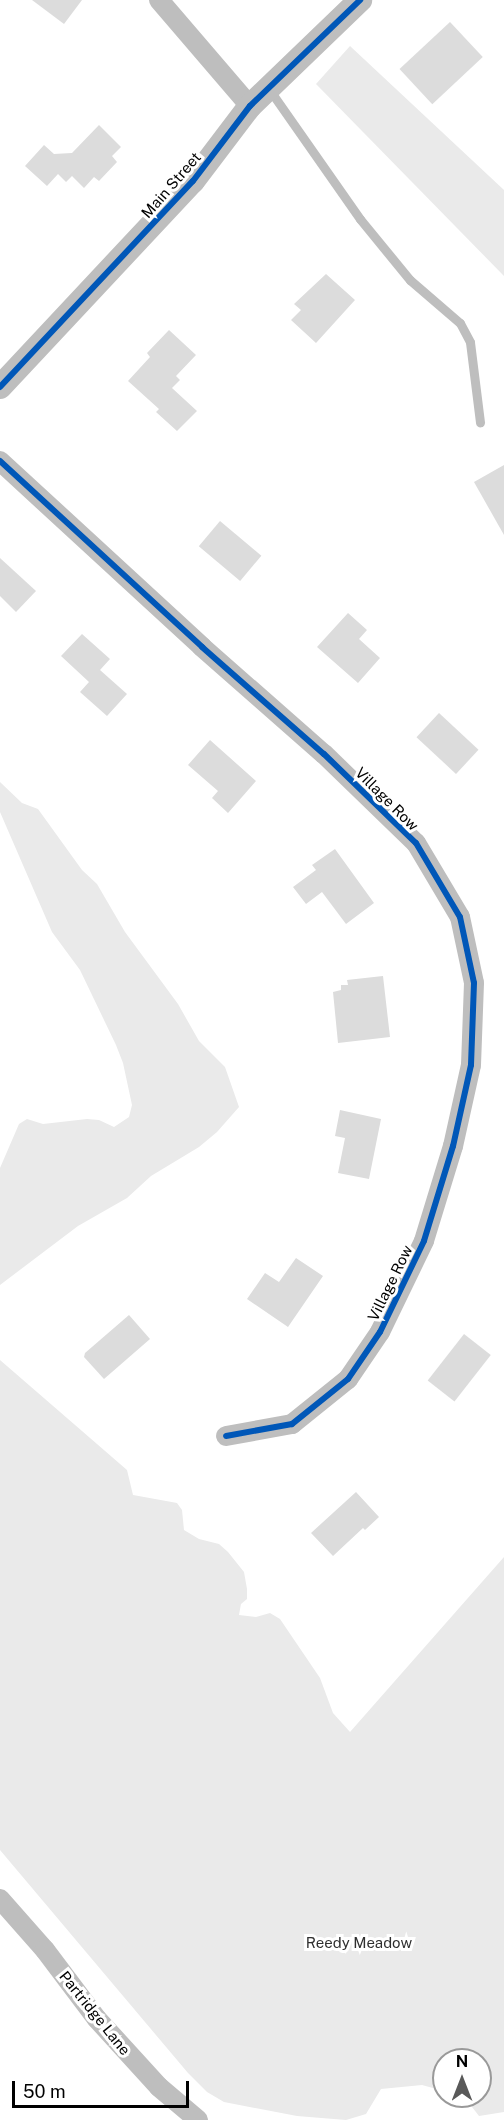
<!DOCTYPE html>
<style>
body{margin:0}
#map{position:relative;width:504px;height:2120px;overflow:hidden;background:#fff;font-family:"Public Sans",sans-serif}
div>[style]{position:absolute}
.green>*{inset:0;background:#eaeaea}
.building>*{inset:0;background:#dcdcdc;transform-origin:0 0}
.service>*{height:9px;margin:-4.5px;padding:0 4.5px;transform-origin:4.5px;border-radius:4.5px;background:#bebebe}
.minor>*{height:20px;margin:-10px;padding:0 10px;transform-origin:10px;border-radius:10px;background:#bebebe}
.tertiary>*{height:24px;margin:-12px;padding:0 12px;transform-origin:12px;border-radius:12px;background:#bebebe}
.cycleway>*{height:6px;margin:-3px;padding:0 3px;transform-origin:3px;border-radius:3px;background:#0057b8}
span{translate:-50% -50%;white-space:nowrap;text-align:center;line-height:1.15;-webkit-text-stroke:6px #fff;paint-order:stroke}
.street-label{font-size:15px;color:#000}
.park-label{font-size:15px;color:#2f2f2f}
.north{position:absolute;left:432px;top:2048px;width:60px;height:60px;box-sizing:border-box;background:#fff;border:2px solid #999;border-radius:50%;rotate:0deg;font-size:16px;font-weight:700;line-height:24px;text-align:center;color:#000}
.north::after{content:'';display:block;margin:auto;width:21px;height:27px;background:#595959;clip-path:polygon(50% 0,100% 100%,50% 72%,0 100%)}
.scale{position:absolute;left:12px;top:2081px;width:177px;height:27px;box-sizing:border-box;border:3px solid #000;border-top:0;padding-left:8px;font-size:18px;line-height:21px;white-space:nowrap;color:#000;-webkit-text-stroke:4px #fff;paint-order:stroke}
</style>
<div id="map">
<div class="green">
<div style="clip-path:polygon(350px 46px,504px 190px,504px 276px,316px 84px)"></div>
<div style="clip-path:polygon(0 782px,22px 803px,38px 809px,82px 870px,97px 884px,125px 932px,178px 1004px,199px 1041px,225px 1067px,239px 1107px,217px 1132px,199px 1147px,151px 1176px,127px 1198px,78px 1226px,0 1285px,0 1168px,19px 1124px,27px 1119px,43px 1124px,87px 1119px,99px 1120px,114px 1127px,129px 1117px,132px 1105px,123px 1063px,116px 1045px,80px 970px,52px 932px,0 812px)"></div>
<div style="clip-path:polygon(0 1360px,127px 1470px,133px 1495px,177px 1503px,182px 1510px,184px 1530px,199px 1539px,219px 1544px,228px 1552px,244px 1572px,247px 1589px,247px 1599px,241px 1604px,239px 1615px,256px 1617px,270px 1613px,280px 1619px,320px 1678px,333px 1713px,350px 1732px,504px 1557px,504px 2112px,479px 2116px,465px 2098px,458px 2096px,480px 2096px,480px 2060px,444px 2060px,444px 2091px,422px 2085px,381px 2089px,366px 2114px,346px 2120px,297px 2116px,224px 2102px,207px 2092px,188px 2073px,0 1850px)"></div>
</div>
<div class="building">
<div style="clip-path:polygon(32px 0,82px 0,64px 24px)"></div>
<div style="left:450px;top:22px;width:48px;height:69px;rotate:47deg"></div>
<div style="clip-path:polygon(99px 125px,121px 147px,112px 156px,117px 162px,99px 181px,94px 177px,84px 188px,72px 176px,66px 182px,58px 174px,47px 186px,25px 166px,44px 145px,54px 154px,72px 153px)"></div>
<div style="clip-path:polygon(326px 274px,355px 300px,316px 343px,291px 320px,301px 310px,294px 304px)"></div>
<div style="clip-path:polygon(169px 330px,196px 355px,176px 376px,180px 380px,172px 388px,197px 411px,177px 431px,156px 412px,159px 409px,128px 381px,150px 357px,147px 353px)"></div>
<div style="clip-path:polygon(504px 465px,504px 535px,474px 482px)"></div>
<div style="left:220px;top:521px;width:54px;height:33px;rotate:40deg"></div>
<div style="clip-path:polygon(0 558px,36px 591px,16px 612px,0 596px)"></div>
<div style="clip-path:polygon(348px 613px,367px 630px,359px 639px,380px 658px,358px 683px,317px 647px)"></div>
<div style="clip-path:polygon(82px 634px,110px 659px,100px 670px,127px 694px,107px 716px,80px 692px,89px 682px,61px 656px)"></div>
<div style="left:439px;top:713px;width:54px;height:33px;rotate:43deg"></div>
<div style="clip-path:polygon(210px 740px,256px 781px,228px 813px,212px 798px,218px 791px,188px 765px)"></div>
<div style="clip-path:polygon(335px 849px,374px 903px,346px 924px,322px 892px,306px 904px,293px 887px,316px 870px,312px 865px)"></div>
<div style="clip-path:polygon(383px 976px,390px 1037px,338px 1043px,333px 992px,341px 990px,341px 985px,348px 985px,347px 980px)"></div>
<div style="clip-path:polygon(340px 1110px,381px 1119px,369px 1179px,338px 1173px,345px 1138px,335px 1136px)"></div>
<div style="clip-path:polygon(296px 1258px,323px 1276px,288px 1327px,247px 1299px,265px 1273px,279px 1282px)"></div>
<div style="clip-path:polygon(129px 1315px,150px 1339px,104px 1379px,84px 1357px,85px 1353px)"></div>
<div style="left:464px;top:1334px;width:34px;height:59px;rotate:38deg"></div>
<div style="clip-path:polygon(356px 1492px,379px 1517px,365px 1530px,363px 1528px,333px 1556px,311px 1533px)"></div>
</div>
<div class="service">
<div style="left:269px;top:89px;width:159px;rotate:55deg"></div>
<div style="left:360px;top:219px;width:79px;rotate:50.7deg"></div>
<div style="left:410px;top:280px;width:66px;rotate:40.7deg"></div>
<div style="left:460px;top:323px;width:21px;rotate:62deg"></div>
<div style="left:470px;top:342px;width:81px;rotate:82.9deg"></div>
</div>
<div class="minor">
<div style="left:159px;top:0;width:140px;rotate:49.4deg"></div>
<div style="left:0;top:461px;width:275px;rotate:42.6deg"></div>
<div style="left:202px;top:647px;width:162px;rotate:41.3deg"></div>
<div style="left:324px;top:754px;width:128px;rotate:44.1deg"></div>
<div style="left:416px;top:843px;width:86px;rotate:59.3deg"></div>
<div style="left:460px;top:917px;width:67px;rotate:78deg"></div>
<div style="left:474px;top:983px;width:82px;rotate:92.1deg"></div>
<div style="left:471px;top:1065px;width:83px;rotate:102.5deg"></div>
<div style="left:453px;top:1146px;width:99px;rotate:107deg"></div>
<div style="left:424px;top:1241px;width:101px;rotate:115.8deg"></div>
<div style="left:380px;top:1332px;width:57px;rotate:124.2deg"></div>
<div style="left:348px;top:1379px;width:72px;rotate:141.2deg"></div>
<div style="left:292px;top:1424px;width:67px;rotate:169.7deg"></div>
<div style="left:0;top:1899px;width:68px;rotate:48.6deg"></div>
<div style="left:45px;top:1950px;width:86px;rotate:53deg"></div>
<div style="left:97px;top:2019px;width:92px;rotate:47.6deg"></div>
<div style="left:159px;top:2087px;width:51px;rotate:40.2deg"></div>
</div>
<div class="tertiary">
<div style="left:0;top:387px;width:282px;rotate:-46.9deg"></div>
<div style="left:193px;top:181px;width:94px;rotate:-52.8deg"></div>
<div style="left:250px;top:106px;width:153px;rotate:-43.9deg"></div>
</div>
<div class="cycleway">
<div style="left:0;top:387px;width:282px;rotate:-46.9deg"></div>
<div style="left:193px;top:181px;width:94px;rotate:-52.8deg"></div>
<div style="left:250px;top:106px;width:153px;rotate:-43.9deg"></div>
<div style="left:0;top:461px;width:275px;rotate:42.6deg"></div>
<div style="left:202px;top:647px;width:162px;rotate:41.3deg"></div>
<div style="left:324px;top:754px;width:128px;rotate:44.1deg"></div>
<div style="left:416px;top:843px;width:86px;rotate:59.3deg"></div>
<div style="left:460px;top:917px;width:67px;rotate:78deg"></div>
<div style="left:474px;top:983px;width:82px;rotate:92.1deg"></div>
<div style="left:471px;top:1065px;width:83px;rotate:102.5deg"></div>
<div style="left:453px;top:1146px;width:99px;rotate:107deg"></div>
<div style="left:424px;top:1241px;width:101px;rotate:115.8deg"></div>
<div style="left:380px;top:1332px;width:57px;rotate:124.2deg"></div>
<div style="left:348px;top:1379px;width:72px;rotate:141.2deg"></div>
<div style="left:292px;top:1424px;width:67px;rotate:169.7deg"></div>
</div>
<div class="street-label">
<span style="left:171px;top:185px;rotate:-49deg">Main Street</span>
<span style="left:387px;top:799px;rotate:45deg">Village Row</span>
<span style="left:390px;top:1283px;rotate:-64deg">Village Row</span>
<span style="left:95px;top:2013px;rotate:51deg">Partridge Lane</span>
</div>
<div class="park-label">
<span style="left:359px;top:1943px">Reedy Meadow</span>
</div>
<div class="north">N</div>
<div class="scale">50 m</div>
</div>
